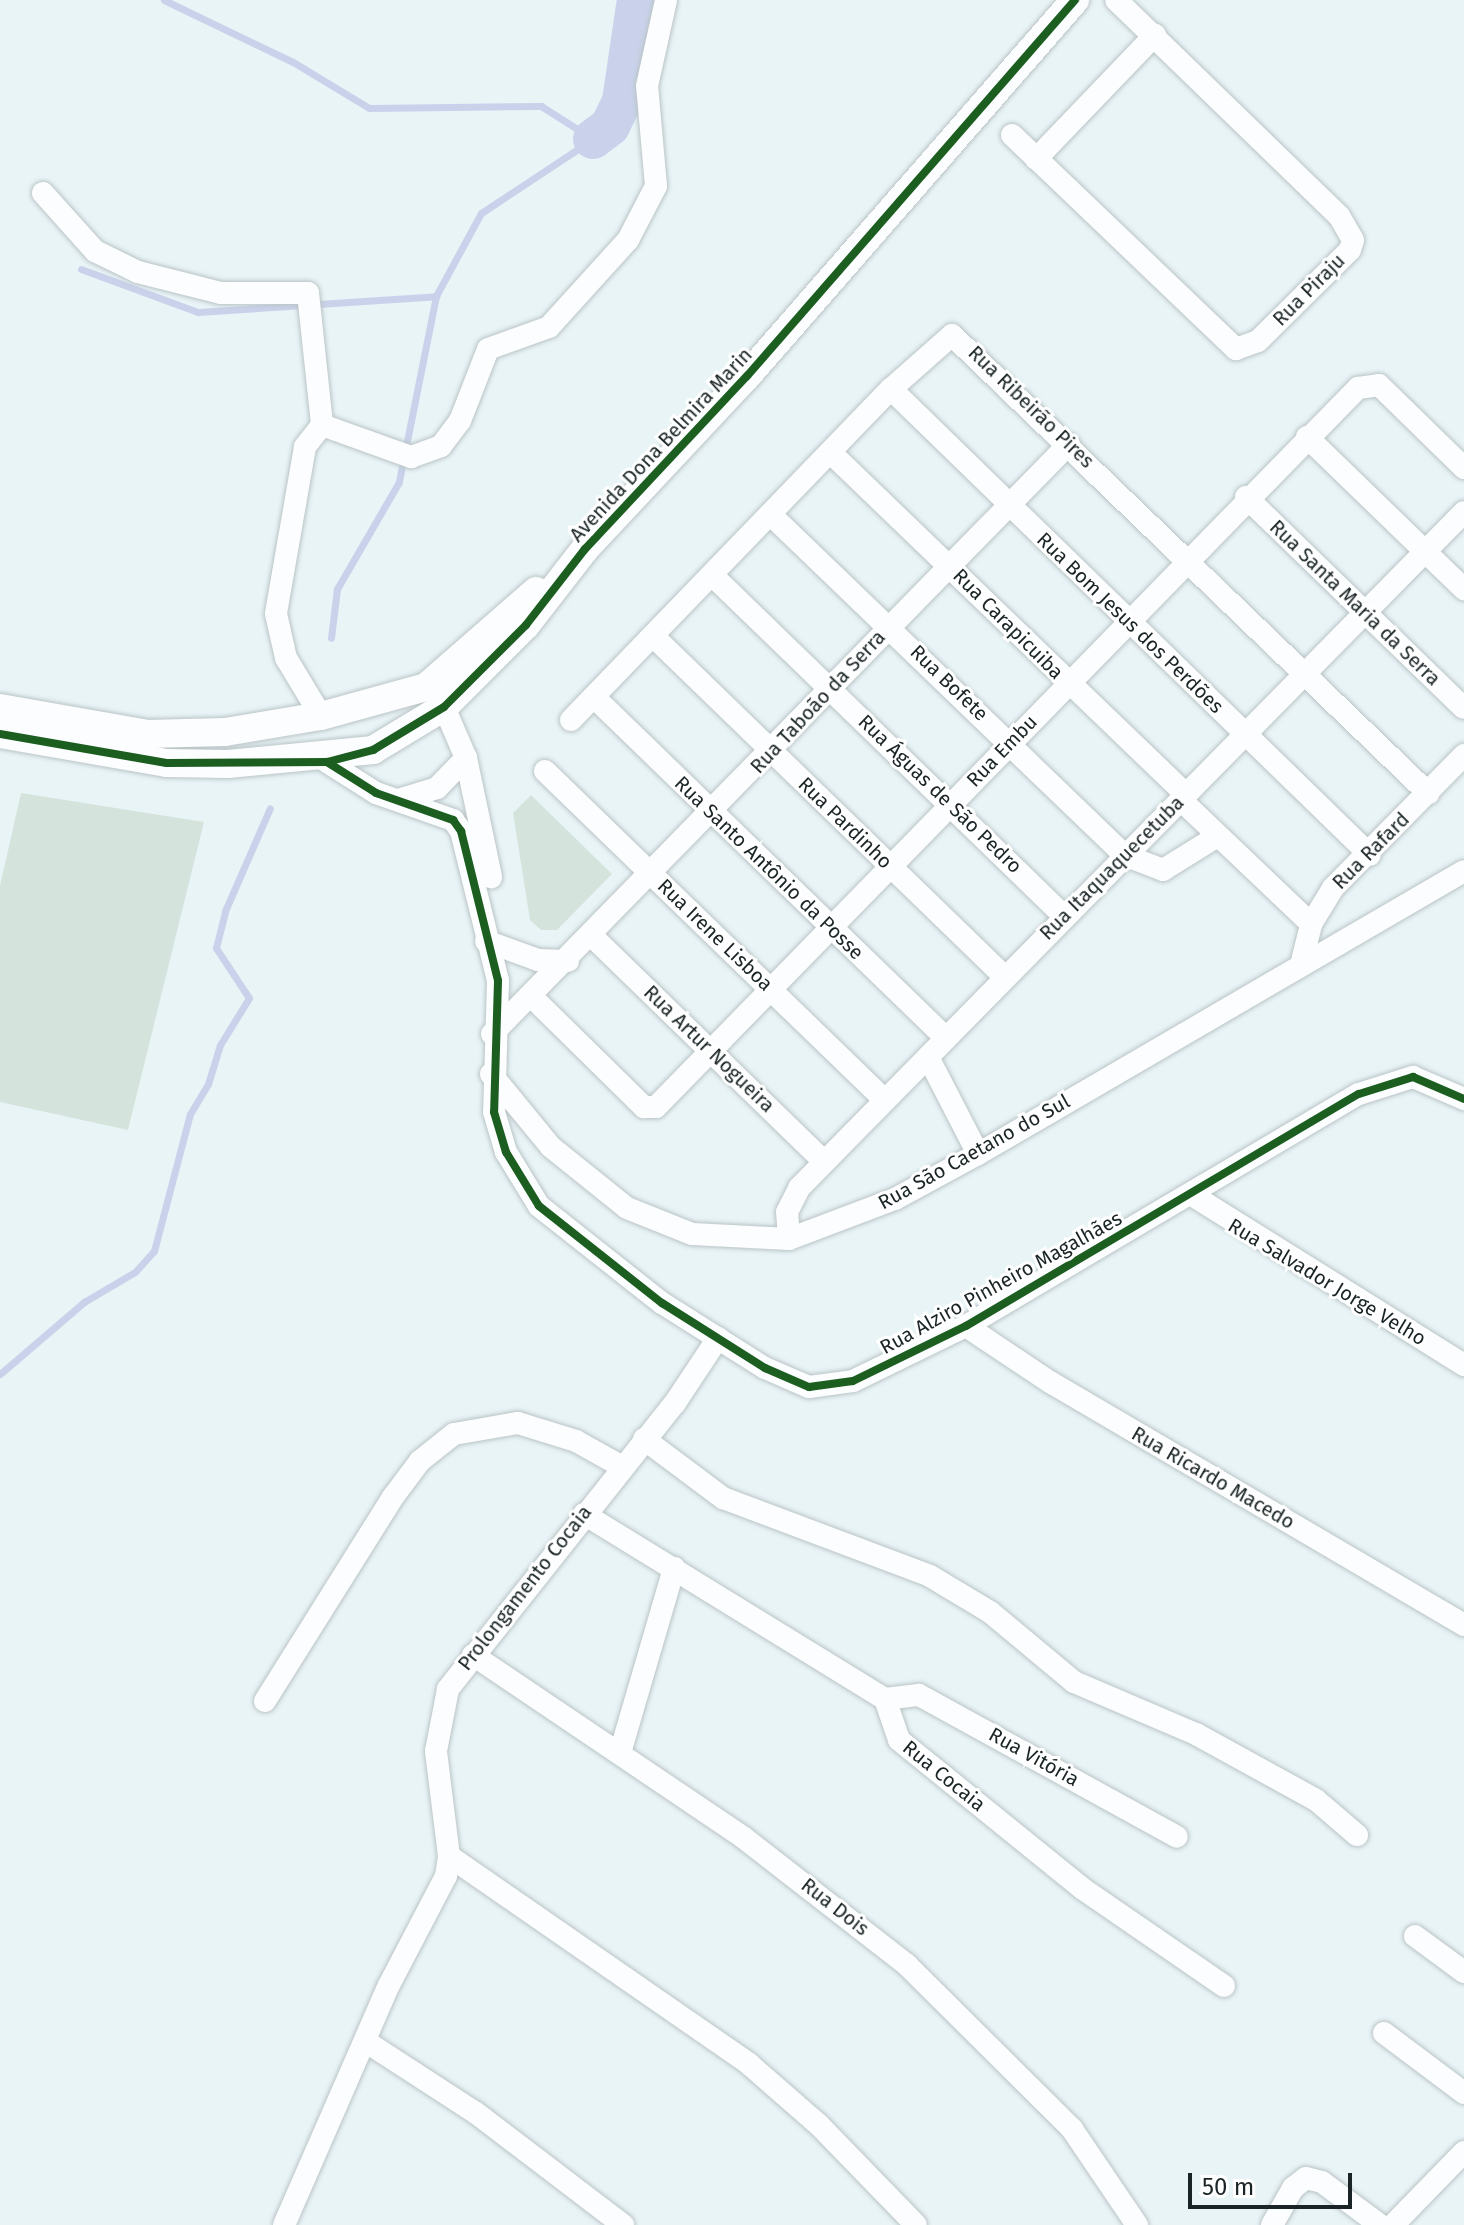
<!DOCTYPE html>
<meta charset="utf-8">
<style>
body{margin:0}
#map{position:relative;width:1464px;height:2225px;overflow:hidden;background:#e9f4f7;font-family:"Fira Sans",sans-serif}
div>[style]{position:absolute}
.green>*{inset:0;background:#d4e4dd}
.stream>*{height:7px;margin:-3.5px;padding:0 3.5px;transform-origin:3.5px;border-radius:3.5px;background:#c9d2ea}
.river>*{height:40px;margin:-20px;padding:0 20px;transform-origin:20px;border-radius:20px;background:#c9d2ea}
.roads{filter:drop-shadow(0 0 2px #bac4c6) drop-shadow(0 0 2px #bac4c6)}
.minor>*{height:22px;margin:-11px;padding:0 11px;transform-origin:11px;border-radius:11px;background:#fcfdfe}
.major>*{height:28px;margin:-14px;padding:0 14px;transform-origin:14px;border-radius:14px;background:#fcfdfe}
.cycleway>*{height:8px;margin:-4px;padding:0 4px;transform-origin:4px;border-radius:4px;background:#1b5e20}
span{translate:-50% -50%;white-space:nowrap;text-align:center;line-height:1.15;-webkit-text-stroke:6px #fff;paint-order:stroke}
.street-label{font-size:20px;color:#1a2426}
.scale{position:absolute;left:1188px;top:2173px;width:164px;height:36px;box-sizing:border-box;border:4px solid #1a2426;border-top:0;padding-left:10px;font-size:24px;line-height:28px;white-space:nowrap;color:#1a2426;-webkit-text-stroke:6px #fff;paint-order:stroke}
</style>
<div id="map">
<div class="green">
<div style="clip-path:polygon(21px 793px,204px 822px,128px 1130px,0 1102px,0 886px)"></div>
<div style="clip-path:polygon(531px 795px,612px 874px,557px 930px,541px 930px,530px 920px,513px 813px)"></div>
</div>
<div class="stream">
<div style="left:164px;top:0;width:143px;rotate:25.7deg"></div>
<div style="left:293px;top:62px;width:89px;rotate:31.2deg"></div>
<div style="left:369px;top:108px;width:172px;rotate:-0.7deg"></div>
<div style="left:541px;top:106px;width:62px;rotate:32.4deg"></div>
<div style="left:593px;top:139px;width:134px;rotate:146.5deg"></div>
<div style="left:481px;top:213px;width:94px;rotate:118.5deg"></div>
<div style="left:436px;top:296px;width:190px;rotate:101.3deg"></div>
<div style="left:399px;top:482px;width:124px;rotate:120.1deg"></div>
<div style="left:337px;top:589px;width:49px;rotate:97deg"></div>
<div style="left:81px;top:269px;width:125px;rotate:20.2deg"></div>
<div style="left:198px;top:312px;width:239px;rotate:-3.8deg"></div>
<div style="left:0;top:1374px;width:111px;rotate:-40.6deg"></div>
<div style="left:84px;top:1302px;width:59px;rotate:-30.5deg"></div>
<div style="left:135px;top:1272px;width:28px;rotate:-48deg"></div>
<div style="left:154px;top:1251px;width:142px;rotate:-75.3deg"></div>
<div style="left:190px;top:1114px;width:35px;rotate:-59deg"></div>
<div style="left:208px;top:1084px;width:41px;rotate:-72.9deg"></div>
<div style="left:220px;top:1045px;width:55px;rotate:-58.3deg"></div>
<div style="left:249px;top:998px;width:60px;rotate:-123.4deg"></div>
<div style="left:216px;top:948px;width:38px;rotate:-76deg"></div>
<div style="left:225px;top:911px;width:112px;rotate:-66.4deg"></div>
</div>
<div class="river">
<div style="left:593px;top:139px;width:21px;rotate:-37deg"></div>
<div style="left:610px;top:126px;width:28px;rotate:-64deg"></div>
<div style="left:622px;top:101px;width:102px;rotate:-81.6deg"></div>
</div>
<div class="roads">
<div class="minor">
<div style="left:1012px;top:135px;width:310px;rotate:43.7deg"></div>
<div style="left:1236px;top:349px;width:23px;rotate:-20deg"></div>
<div style="left:1258px;top:341px;width:129px;rotate:-44.7deg"></div>
<div style="left:1350px;top:250px;width:10px;rotate:-73deg"></div>
<div style="left:1353px;top:240px;width:28px;rotate:-120deg"></div>
<div style="left:1339px;top:216px;width:310px;rotate:-135.9deg"></div>
<div style="left:1036px;top:159px;width:172px;rotate:-46.2deg"></div>
<div style="left:43px;top:193px;width:78px;rotate:48.1deg"></div>
<div style="left:95px;top:251px;width:48px;rotate:26deg"></div>
<div style="left:138px;top:272px;width:86px;rotate:14.2deg"></div>
<div style="left:221px;top:293px;width:87px"></div>
<div style="left:308px;top:293px;width:133px;rotate:83.9deg"></div>
<div style="left:322px;top:425px;width:28px;rotate:128deg"></div>
<div style="left:305px;top:447px;width:169px;rotate:99.9deg"></div>
<div style="left:276px;top:614px;width:45px;rotate:77.2deg"></div>
<div style="left:286px;top:658px;width:68px;rotate:58.9deg"></div>
<div style="left:891px;top:389px;width:668px;rotate:44.21deg"></div>
<div style="left:322px;top:425px;width:95px;rotate:19.8deg"></div>
<div style="left:411px;top:457px;width:32px;rotate:-20deg"></div>
<div style="left:441px;top:446px;width:31px;rotate:-53deg"></div>
<div style="left:460px;top:421px;width:77px;rotate:-68.7deg"></div>
<div style="left:488px;top:349px;width:65px;rotate:-19.8deg"></div>
<div style="left:549px;top:327px;width:118px;rotate:-47.8deg"></div>
<div style="left:628px;top:240px;width:61px;rotate:-62.6deg"></div>
<div style="left:656px;top:186px;width:100px;rotate:-95.1deg"></div>
<div style="left:647px;top:86px;width:88px;rotate:-77.5deg"></div>
<div style="left:1307px;top:437px;width:219px;rotate:44.1deg"></div>
<div style="left:830px;top:452px;width:494px;rotate:43.9deg"></div>
<div style="left:1246px;top:497px;width:303px;rotate:44.1deg"></div>
<div style="left:770px;top:514px;width:492px;rotate:43.9deg"></div>
<div style="left:1124px;top:855px;width:42px;rotate:21deg"></div>
<div style="left:1163px;top:870px;width:62px;rotate:-31.9deg"></div>
<div style="left:712px;top:575px;width:489px;rotate:44.1deg"></div>
<div style="left:653px;top:636px;width:489px;rotate:44.1deg"></div>
<div style="left:594px;top:697px;width:490px;rotate:44.1deg"></div>
<div style="left:444px;top:707px;width:56px;rotate:66.7deg"></div>
<div style="left:466px;top:758px;width:122px;rotate:78.1deg"></div>
<div style="left:571px;top:720px;width:460px;rotate:-46deg"></div>
<div style="left:891px;top:389px;width:81px;rotate:-41.5deg"></div>
<div style="left:952px;top:335px;width:661px;rotate:43.9deg"></div>
<div style="left:327px;top:762px;width:58px;rotate:32.3deg"></div>
<div style="left:376px;top:793px;width:82px;rotate:19.3deg"></div>
<div style="left:453px;top:820px;width:14px;rotate:54deg"></div>
<div style="left:461px;top:831px;width:154px;rotate:76.1deg"></div>
<div style="left:498px;top:981px;width:131px;rotate:91.7deg"></div>
<div style="left:494px;top:1112px;width:42px;rotate:73.3deg"></div>
<div style="left:506px;top:1152px;width:63px;rotate:58.6deg"></div>
<div style="left:539px;top:1206px;width:157px;rotate:38.3deg"></div>
<div style="left:662px;top:1303px;width:122px;rotate:32.3deg"></div>
<div style="left:765px;top:1368px;width:48px;rotate:23.4deg"></div>
<div style="left:809px;top:1387px;width:44px;rotate:-7.8deg"></div>
<div style="left:853px;top:1381px;width:126px;rotate:-26deg"></div>
<div style="left:966px;top:1326px;width:456px;rotate:-30.6deg"></div>
<div style="left:1359px;top:1094px;width:57px;rotate:-17.5deg"></div>
<div style="left:1413px;top:1077px;width:56px;rotate:23.3deg"></div>
<div style="left:545px;top:771px;width:472px;rotate:44.1deg"></div>
<div style="left:398px;top:800px;width:41px;rotate:-17.1deg"></div>
<div style="left:437px;top:788px;width:42px;rotate:-46deg"></div>
<div style="left:1181px;top:800px;width:180px;rotate:43.6deg"></div>
<div style="left:593px;top:937px;width:322px;rotate:44.2deg"></div>
<div style="left:486px;top:941px;width:55px;rotate:20.1deg"></div>
<div style="left:538px;top:960px;width:30px;rotate:2deg"></div>
<div style="left:1302px;top:961px;width:38px;rotate:-76deg"></div>
<div style="left:1311px;top:924px;width:42px;rotate:-58.6deg"></div>
<div style="left:1333px;top:888px;width:187px;rotate:-45.4deg"></div>
<div style="left:533px;top:998px;width:156px;rotate:44.5deg"></div>
<div style="left:644px;top:1107px;width:12px"></div>
<div style="left:656px;top:1107px;width:1005px;rotate:-45.69deg"></div>
<div style="left:1358px;top:388px;width:21px;rotate:-8deg"></div>
<div style="left:1379px;top:385px;width:119px;rotate:44.3deg"></div>
<div style="left:492px;top:1034px;width:825px;rotate:-45.64deg"></div>
<div style="left:928px;top:1057px;width:109px;rotate:62.7deg"></div>
<div style="left:491px;top:1074px;width:94px;rotate:50.6deg"></div>
<div style="left:551px;top:1147px;width:97px;rotate:38.8deg"></div>
<div style="left:627px;top:1208px;width:70px;rotate:21.8deg"></div>
<div style="left:692px;top:1234px;width:97px;rotate:3deg"></div>
<div style="left:789px;top:1239px;width:113px;rotate:-20.7deg"></div>
<div style="left:895px;top:1199px;width:94px;rotate:-28.5deg"></div>
<div style="left:978px;top:1154px;width:562px;rotate:-30.21deg"></div>
<div style="left:1192px;top:1195px;width:321px;rotate:32deg"></div>
<div style="left:789px;top:1239px;width:27px;rotate:-94deg"></div>
<div style="left:787px;top:1212px;width:27px;rotate:-63deg"></div>
<div style="left:799px;top:1188px;width:948px;rotate:-45.47deg"></div>
<div style="left:966px;top:1326px;width:101px;rotate:33.7deg"></div>
<div style="left:1050px;top:1382px;width:480px;rotate:30.4deg"></div>
<div style="left:644px;top:1439px;width:99px;rotate:36.8deg"></div>
<div style="left:723px;top:1498px;width:221px;rotate:20.6deg"></div>
<div style="left:930px;top:1576px;width:70px;rotate:31deg"></div>
<div style="left:990px;top:1612px;width:109px;rotate:39.8deg"></div>
<div style="left:1074px;top:1682px;width:133px;rotate:23.1deg"></div>
<div style="left:1196px;top:1734px;width:137px;rotate:28.8deg"></div>
<div style="left:1316px;top:1800px;width:54px;rotate:40.5deg"></div>
<div style="left:584px;top:1514px;width:353px;rotate:31.6deg"></div>
<div style="left:885px;top:1699px;width:43px;rotate:71.1deg"></div>
<div style="left:899px;top:1740px;width:237px;rotate:39deg"></div>
<div style="left:1083px;top:1889px;width:171px;rotate:34.5deg"></div>
<div style="left:473px;top:1655px;width:327px;rotate:34deg"></div>
<div style="left:744px;top:1838px;width:207px;rotate:37.9deg"></div>
<div style="left:907px;top:1965px;width:233px;rotate:44.8deg"></div>
<div style="left:1072px;top:2129px;width:116px;rotate:55.9deg"></div>
<div style="left:885px;top:1699px;width:34px;rotate:-7deg"></div>
<div style="left:919px;top:1695px;width:294px;rotate:28.8deg"></div>
<div style="left:265px;top:1701px;width:241px;rotate:-57.9deg"></div>
<div style="left:393px;top:1497px;width:45px;rotate:-53.1deg"></div>
<div style="left:420px;top:1461px;width:43px;rotate:-38.5deg"></div>
<div style="left:454px;top:1434px;width:65px;rotate:-9.8deg"></div>
<div style="left:518px;top:1423px;width:61px;rotate:17.2deg"></div>
<div style="left:576px;top:1441px;width:51px;rotate:29.1deg"></div>
<div style="left:620px;top:1753px;width:193px;rotate:-73.7deg"></div>
<div style="left:449px;top:1856px;width:365px;rotate:34.7deg"></div>
<div style="left:749px;top:2064px;width:93px;rotate:41.1deg"></div>
<div style="left:819px;top:2125px;width:139px;rotate:45.9deg"></div>
<div style="left:1415px;top:1936px;width:61px;rotate:36.3deg"></div>
<div style="left:1384px;top:2033px;width:100px;rotate:36.9deg"></div>
<div style="left:365px;top:2041px;width:132px;rotate:33deg"></div>
<div style="left:476px;top:2113px;width:185px;rotate:37.3deg"></div>
<div style="left:284px;top:2225px;width:262px;rotate:-66.4deg"></div>
<div style="left:389px;top:1985px;width:123px;rotate:-62.4deg"></div>
<div style="left:446px;top:1876px;width:20px;rotate:-81deg"></div>
<div style="left:449px;top:1856px;width:106px;rotate:-97.1deg"></div>
<div style="left:436px;top:1751px;width:63px;rotate:-79deg"></div>
<div style="left:448px;top:1689px;width:365px;rotate:-51.6deg"></div>
<div style="left:675px;top:1403px;width:78px;rotate:-56.5deg"></div>
<div style="left:1272px;top:2225px;width:43px;rotate:-60.4deg"></div>
<div style="left:1293px;top:2188px;width:16px;rotate:-38deg"></div>
<div style="left:1306px;top:2178px;width:16px;rotate:14deg"></div>
<div style="left:1322px;top:2182px;width:72px;rotate:36.6deg"></div>
<div style="left:1393px;top:2225px;width:102px;rotate:-45.8deg"></div>
</div>
<div class="major">
<div style="left:0;top:708px;width:149px;rotate:10deg"></div>
<div style="left:147px;top:734px;width:78px;rotate:-1.5deg"></div>
<div style="left:225px;top:732px;width:97px;rotate:-9.5deg"></div>
<div style="left:321px;top:716px;width:109px;rotate:-15.4deg"></div>
<div style="left:426px;top:687px;width:146px;rotate:-41.1deg"></div>
<div style="left:0;top:734px;width:169px;rotate:9.9deg"></div>
<div style="left:167px;top:763px;width:61px;rotate:0.9deg"></div>
<div style="left:228px;top:764px;width:146px;rotate:-5.5deg"></div>
<div style="left:373px;top:750px;width:83px;rotate:-31.2deg"></div>
<div style="left:444px;top:707px;width:116px;rotate:-45deg"></div>
<div style="left:526px;top:625px;width:96px;rotate:-52.2deg"></div>
<div style="left:585px;top:549px;width:237px;rotate:-46.9deg"></div>
<div style="left:747px;top:376px;width:499px;rotate:-48.9deg"></div>
</div>
</div>
<div class="cycleway">
<div style="left:0;top:734px;width:169px;rotate:9.9deg"></div>
<div style="left:167px;top:763px;width:160px;rotate:-0.4deg"></div>
<div style="left:327px;top:762px;width:48px;rotate:-14.6deg"></div>
<div style="left:373px;top:750px;width:83px;rotate:-31.2deg"></div>
<div style="left:444px;top:707px;width:116px;rotate:-45deg"></div>
<div style="left:526px;top:625px;width:96px;rotate:-52.2deg"></div>
<div style="left:585px;top:549px;width:237px;rotate:-46.9deg"></div>
<div style="left:747px;top:376px;width:499px;rotate:-48.9deg"></div>
<div style="left:327px;top:762px;width:58px;rotate:32.3deg"></div>
<div style="left:376px;top:793px;width:82px;rotate:19.3deg"></div>
<div style="left:453px;top:820px;width:14px;rotate:54deg"></div>
<div style="left:461px;top:831px;width:154px;rotate:76.1deg"></div>
<div style="left:498px;top:981px;width:131px;rotate:91.7deg"></div>
<div style="left:494px;top:1112px;width:42px;rotate:73.3deg"></div>
<div style="left:506px;top:1152px;width:63px;rotate:58.6deg"></div>
<div style="left:539px;top:1206px;width:157px;rotate:38.3deg"></div>
<div style="left:662px;top:1303px;width:122px;rotate:32.3deg"></div>
<div style="left:765px;top:1368px;width:48px;rotate:23.4deg"></div>
<div style="left:809px;top:1387px;width:44px;rotate:-7.8deg"></div>
<div style="left:853px;top:1381px;width:126px;rotate:-26deg"></div>
<div style="left:966px;top:1326px;width:456px;rotate:-30.6deg"></div>
<div style="left:1359px;top:1094px;width:57px;rotate:-17.5deg"></div>
<div style="left:1413px;top:1077px;width:56px;rotate:23.3deg"></div>
</div>
<div class="street-label">
<span style="left:1309px;top:290px;rotate:-45deg">Rua Piraju</span>
<span style="left:1031px;top:407px;rotate:44deg">Rua Ribeirão Pires</span>
<span style="left:661px;top:445px;rotate:-47deg">Avenida Dona Belmira Marin</span>
<span style="left:1355px;top:603px;rotate:44deg">Rua Santa Maria da Serra</span>
<span style="left:1130px;top:623px;rotate:44deg">Rua Bom Jesus dos Perdões</span>
<span style="left:1008px;top:624px;rotate:45deg">Rua Carapicuiba</span>
<span style="left:949px;top:683px;rotate:44deg">Rua Bofete</span>
<span style="left:818px;top:702px;rotate:-47deg">Rua Taboão da Serra</span>
<span style="left:1002px;top:751px;rotate:-46deg">Rua Embu</span>
<span style="left:940px;top:794px;rotate:44deg">Rua Águas de São Pedro</span>
<span style="left:845px;top:823px;rotate:44deg">Rua Pardinho</span>
<span style="left:1371px;top:851px;rotate:-45deg">Rua Rafard</span>
<span style="left:769px;top:868px;rotate:44deg">Rua Santo Antônio da Posse</span>
<span style="left:1112px;top:868px;rotate:-45deg">Rua Itaquaquecetuba</span>
<span style="left:715px;top:935px;rotate:44deg">Rua Irene Lisboa</span>
<span style="left:709px;top:1049px;rotate:44deg">Rua Artur Nogueira</span>
<span style="left:974px;top:1152px;rotate:-29deg">Rua São Caetano do Sul</span>
<span style="left:1327px;top:1282px;rotate:31deg">Rua Salvador Jorge Velho</span>
<span style="left:1001px;top:1283px;rotate:-29deg">Rua Alziro Pinheiro Magalhães</span>
<span style="left:1213px;top:1478px;rotate:30deg">Rua Ricardo Macedo</span>
<span style="left:525px;top:1588px;rotate:-52deg">Prolongamento Cocaia</span>
<span style="left:1034px;top:1757px;rotate:29deg">Rua Vitória</span>
<span style="left:944px;top:1776px;rotate:39deg">Rua Cocaia</span>
<span style="left:835px;top:1907px;rotate:38deg">Rua Dois</span>
</div>
<div class="scale">50 m</div>
</div>
